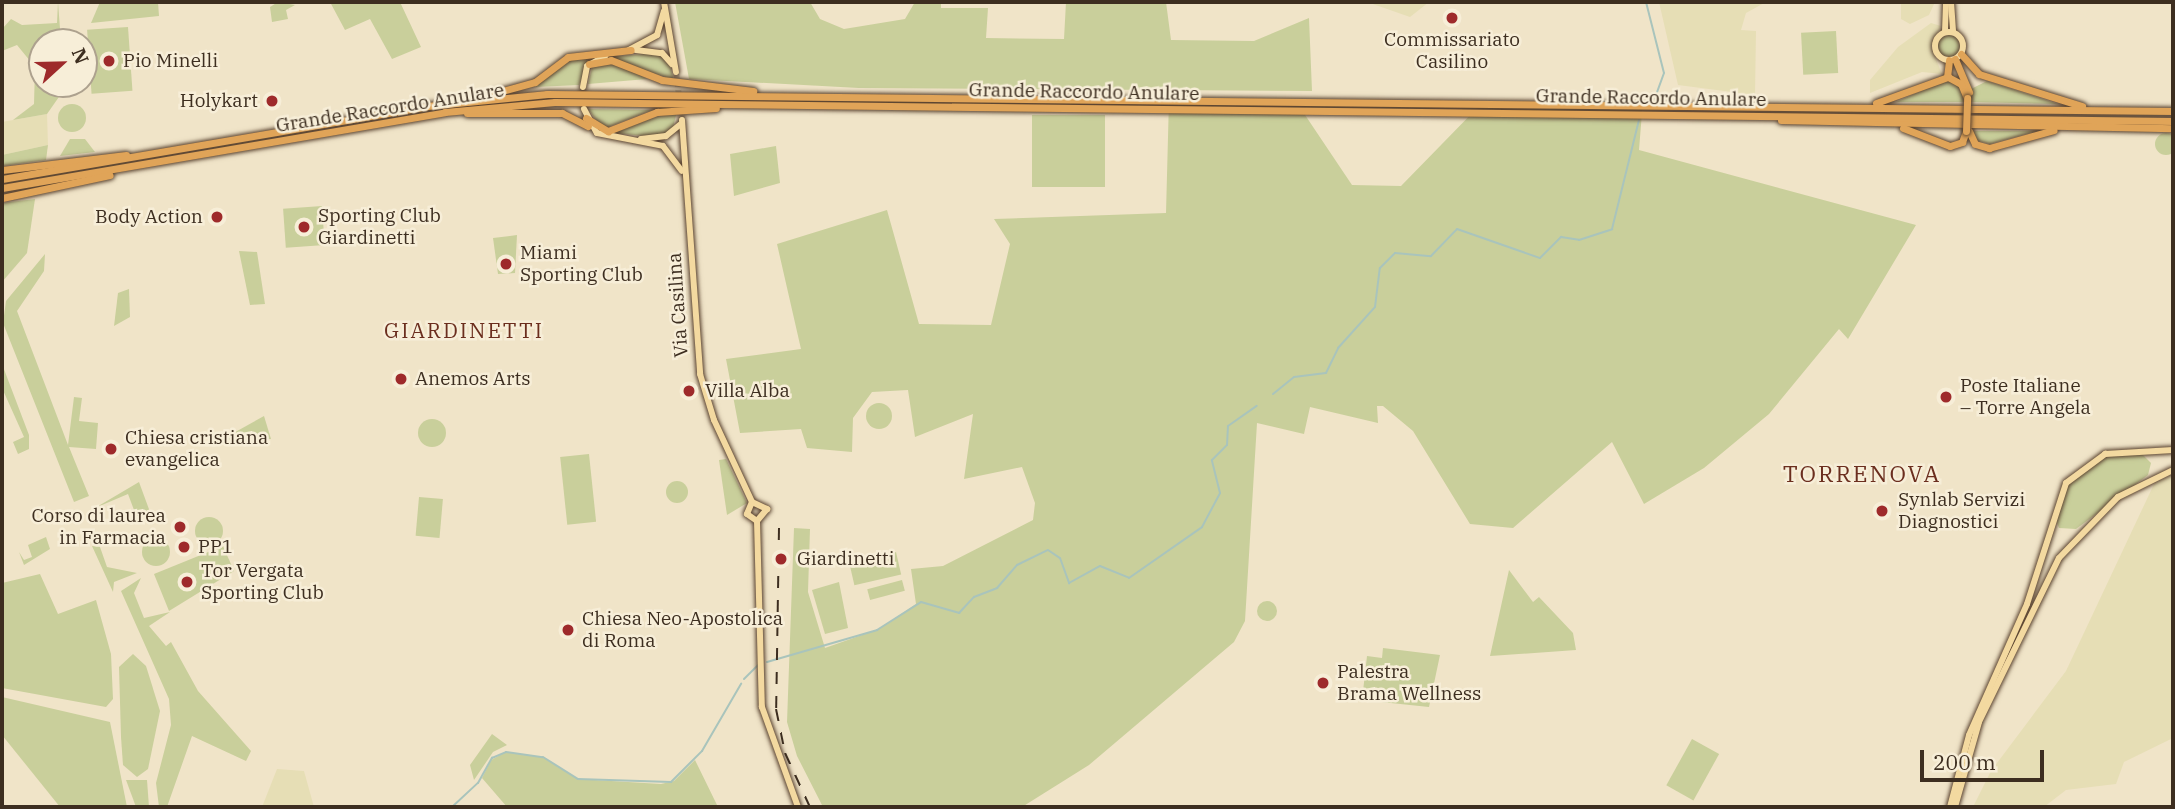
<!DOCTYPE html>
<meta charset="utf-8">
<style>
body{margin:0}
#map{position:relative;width:2175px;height:809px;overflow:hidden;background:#f0e4c8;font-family:"IBM Plex Serif",serif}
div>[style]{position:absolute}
.farmland>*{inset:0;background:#e6deb5}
.green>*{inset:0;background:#c9cf9b;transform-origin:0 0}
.round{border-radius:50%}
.stream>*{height:2px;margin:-1px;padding:0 1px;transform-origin:1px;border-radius:1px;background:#a9c4bc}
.major-tunnel>*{height:6px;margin-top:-3px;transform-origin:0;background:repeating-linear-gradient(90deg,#ccc0a6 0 6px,transparent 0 9px)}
.roads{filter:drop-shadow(0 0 2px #5b4430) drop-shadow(0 0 2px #5b4430)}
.major>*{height:6px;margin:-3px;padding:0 3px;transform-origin:3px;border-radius:3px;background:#f3d9a0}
.major>.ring{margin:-3px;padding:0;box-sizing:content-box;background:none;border:6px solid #f3d9a0;border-radius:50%}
.highway>*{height:7px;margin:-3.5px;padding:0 3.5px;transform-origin:3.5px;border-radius:3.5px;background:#e0a458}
.rail>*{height:2px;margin-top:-1px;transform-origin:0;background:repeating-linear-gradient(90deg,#3d2e20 0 12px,transparent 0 24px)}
.bridges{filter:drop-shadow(0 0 2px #5b4430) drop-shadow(0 0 2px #5b4430)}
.highway-bridge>*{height:7px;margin:-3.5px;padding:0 3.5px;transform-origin:3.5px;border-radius:3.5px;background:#e0a458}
.dots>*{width:19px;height:19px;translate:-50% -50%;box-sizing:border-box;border:4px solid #f7eed8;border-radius:50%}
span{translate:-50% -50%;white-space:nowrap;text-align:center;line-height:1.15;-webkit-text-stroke:5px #f7eed8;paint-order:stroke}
.poi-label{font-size:19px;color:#3d2e20}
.left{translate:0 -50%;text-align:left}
.right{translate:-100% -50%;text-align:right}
.street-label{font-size:19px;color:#3d2e20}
.neighbourhood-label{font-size:21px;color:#6b2e1e;letter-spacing:2px}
.quarter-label{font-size:23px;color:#6b2e1e;letter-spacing:2px}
.frame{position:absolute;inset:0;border:4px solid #3d2e20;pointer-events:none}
.north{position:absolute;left:28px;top:28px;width:70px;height:70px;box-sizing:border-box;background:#f7eed8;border:2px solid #ada18e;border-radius:50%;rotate:68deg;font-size:19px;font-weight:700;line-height:28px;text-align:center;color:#3d2e20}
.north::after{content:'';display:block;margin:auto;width:24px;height:32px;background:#9e2a2b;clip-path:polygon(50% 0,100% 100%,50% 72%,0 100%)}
.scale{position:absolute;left:1920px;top:750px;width:124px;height:32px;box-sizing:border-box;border:4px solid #3d2e20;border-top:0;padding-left:9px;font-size:21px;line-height:24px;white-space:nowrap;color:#3d2e20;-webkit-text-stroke:5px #f7eed8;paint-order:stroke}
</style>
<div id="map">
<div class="farmland">
<div style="clip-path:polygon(1367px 2px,1429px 2px,1410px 17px)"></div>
<div style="clip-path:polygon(1659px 2px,1766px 2px,1746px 13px,1741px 30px,1756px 31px,1755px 95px,1678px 85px)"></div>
<div style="clip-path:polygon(1901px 2px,1935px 2px,1929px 15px,1910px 24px,1901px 19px)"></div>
<div style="clip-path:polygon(1931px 23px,1941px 26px,1931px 47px,1942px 74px,1922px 72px,1870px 93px,1870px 80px,1898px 47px)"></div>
<div style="clip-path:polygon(47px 114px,48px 145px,2px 155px,2px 122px)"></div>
<div style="clip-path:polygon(2173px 475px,2173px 738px,2124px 762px,2116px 784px,2066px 790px,2044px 807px,1973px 807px,1991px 771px,2066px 671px,2155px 482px)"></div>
<div style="clip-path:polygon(277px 769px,304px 771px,314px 807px,262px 807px)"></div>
</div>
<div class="green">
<div style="clip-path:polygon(58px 2px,61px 42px,42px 42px,42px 84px,61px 84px,61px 94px,47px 114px,13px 120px,34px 104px,35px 67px,17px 45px,2px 51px,3px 28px,11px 19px,22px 25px,57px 23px)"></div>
<div style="clip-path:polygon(100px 2px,158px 2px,159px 16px,91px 23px)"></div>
<div style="clip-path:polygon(278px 2px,295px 5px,286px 10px,288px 19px,272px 22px,270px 7px)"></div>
<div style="clip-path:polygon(330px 2px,400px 2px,421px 47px,392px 59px,370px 19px,345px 30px)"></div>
<div style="clip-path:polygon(675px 2px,810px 2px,820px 19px,844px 29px,905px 19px,915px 2px,941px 2px,941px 8px,988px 8px,986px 38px,1064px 39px,1066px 2px,1166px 2px,1171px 40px,1254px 41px,1309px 18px,1312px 91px,859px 88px,689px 79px)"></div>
<div style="left:128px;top:27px;width:64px;height:41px;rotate:86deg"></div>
<div style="left:1836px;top:31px;width:42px;height:35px;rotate:87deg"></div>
<div class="round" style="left:1938px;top:35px;width:22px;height:22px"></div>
<div style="clip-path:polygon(657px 53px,668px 60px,674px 80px,606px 57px)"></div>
<div style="clip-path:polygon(570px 58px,590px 58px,579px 85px,535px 87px)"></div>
<div style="clip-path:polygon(607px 61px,621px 65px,647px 79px,588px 84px,592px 68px)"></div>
<div style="clip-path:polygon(1946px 80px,1961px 86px,1965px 102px,1896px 102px)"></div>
<div style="clip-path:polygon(1987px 81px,2058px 104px,1971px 102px,1971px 89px)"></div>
<div style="clip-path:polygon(1169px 99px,1295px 100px,1352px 185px,1401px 186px,1482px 103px,1643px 100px,1639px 150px,1916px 225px,1848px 339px,1839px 329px,1769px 414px,1704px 468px,1644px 504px,1612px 442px,1513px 528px,1470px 524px,1413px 431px,1383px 406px,1377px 406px,1378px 423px,1310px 407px,1304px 434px,1257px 423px,1245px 621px,1234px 642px,1089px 765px,1022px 807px,823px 807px,797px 756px,787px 722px,794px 528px,810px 529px,808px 592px,825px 648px,879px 629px,916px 604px,911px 569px,943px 566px,1033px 520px,1035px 503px,1022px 467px,964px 479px,973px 414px,915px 437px,908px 390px,872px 392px,853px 418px,852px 452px,807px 448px,801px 429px,740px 433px,726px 359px,801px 349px,777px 244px,887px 210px,919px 324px,991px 325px,1010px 244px,994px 219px,1166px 213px)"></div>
<div class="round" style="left:58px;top:104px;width:28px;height:28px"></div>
<div style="clip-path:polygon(588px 109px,652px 110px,603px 129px)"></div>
<div style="clip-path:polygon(677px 111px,672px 132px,655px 137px,604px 132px)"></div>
<div style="left:1032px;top:115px;width:73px;height:72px"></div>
<div style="clip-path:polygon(1972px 131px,2037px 131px,1990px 144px,1976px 140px)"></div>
<div class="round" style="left:2155px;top:133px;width:22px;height:22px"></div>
<div style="clip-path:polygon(70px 139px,85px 139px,95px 152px,60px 156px)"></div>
<div style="clip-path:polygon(48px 145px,46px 160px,2px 166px,2px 155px)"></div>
<div style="clip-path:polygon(776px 146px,780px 183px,734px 196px,730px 154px)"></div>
<div style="clip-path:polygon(35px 199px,27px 253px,2px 282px,2px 203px)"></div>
<div style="left:322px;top:206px;width:39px;height:39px;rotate:86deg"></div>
<div style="clip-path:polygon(517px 235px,515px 273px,498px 274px,493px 238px)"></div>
<div style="clip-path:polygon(239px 251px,257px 252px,265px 304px,250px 305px)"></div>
<div style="clip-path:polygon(45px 254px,44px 271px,17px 311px,68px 445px,74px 397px,82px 398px,79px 421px,98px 423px,96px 449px,69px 447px,89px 496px,74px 502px,3px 323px,6px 301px)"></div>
<div style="clip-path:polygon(129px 289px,130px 317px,114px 326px,118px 293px)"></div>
<div style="clip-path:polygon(2px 364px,29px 435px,29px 449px,18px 454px,13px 442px,24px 437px,2px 388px)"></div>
<div class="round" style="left:866px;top:403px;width:26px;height:26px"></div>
<div style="clip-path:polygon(264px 416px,271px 439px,221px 440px)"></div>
<div class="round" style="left:418px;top:419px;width:28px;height:28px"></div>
<div style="clip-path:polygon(2141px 453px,2151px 463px,2148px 475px,2076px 529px,2059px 528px,2055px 518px,2068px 484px,2105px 457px)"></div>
<div style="left:589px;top:454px;width:68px;height:29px;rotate:84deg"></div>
<div style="clip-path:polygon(726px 459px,747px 503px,727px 515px,719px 460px)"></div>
<div class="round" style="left:666px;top:481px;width:22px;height:22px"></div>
<div style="clip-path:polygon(139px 482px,150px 512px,137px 518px,128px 494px,95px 508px)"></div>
<div style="left:419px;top:497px;width:24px;height:39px;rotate:5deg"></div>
<div class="round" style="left:195px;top:517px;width:28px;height:28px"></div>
<div style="clip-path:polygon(46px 537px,50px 549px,24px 565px,19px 552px,24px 560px,32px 557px,28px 545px)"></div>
<div class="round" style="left:142px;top:538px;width:28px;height:28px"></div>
<div style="clip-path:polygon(92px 546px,100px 547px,107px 567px,137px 573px,114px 582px,113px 592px)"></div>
<div style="clip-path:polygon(223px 546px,234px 571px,169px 611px,154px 574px)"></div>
<div style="left:896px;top:552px;width:23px;height:48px;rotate:77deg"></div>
<div style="clip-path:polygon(1509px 570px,1533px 602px,1539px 597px,1573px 633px,1576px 650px,1490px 656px)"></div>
<div style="clip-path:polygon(40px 574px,58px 614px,96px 600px,111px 654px,113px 699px,106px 707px,2px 688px,2px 583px)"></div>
<div style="clip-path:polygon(141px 578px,134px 593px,144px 618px,170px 612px,149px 626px,166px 646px,171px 642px,198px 691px,251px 751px,246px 761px,192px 736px,167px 807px,159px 807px,156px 783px,171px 725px,169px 699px,121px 591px)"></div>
<div style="left:902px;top:580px;width:11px;height:36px;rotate:75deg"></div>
<div style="clip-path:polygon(839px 582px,848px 628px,825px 634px,812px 590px)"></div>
<div class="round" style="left:1257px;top:601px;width:20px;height:20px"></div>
<div style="clip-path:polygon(1383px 648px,1440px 655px,1429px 707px,1362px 700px,1367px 656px,1382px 658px)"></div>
<div style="clip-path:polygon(133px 654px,146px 666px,160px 711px,148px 769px,137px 777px,123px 765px,121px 737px,119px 667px)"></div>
<div style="clip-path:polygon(2px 697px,110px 722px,127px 807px,60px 807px,2px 735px)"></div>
<div style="clip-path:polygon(492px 734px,507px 745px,493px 752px,474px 780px,470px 765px)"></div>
<div style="left:1692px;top:739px;width:31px;height:53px;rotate:29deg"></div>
<div style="clip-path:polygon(506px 752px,543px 757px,578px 779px,661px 784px,674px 781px,695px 760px,718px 807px,507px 807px,482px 778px,491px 760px)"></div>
<div style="clip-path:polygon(126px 780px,147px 780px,149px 807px,136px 807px)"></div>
</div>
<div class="stream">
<div style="left:1646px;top:2px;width:73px;rotate:75.8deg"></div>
<div style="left:1664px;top:73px;width:27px;rotate:110deg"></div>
<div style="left:1273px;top:394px;width:27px;rotate:-39deg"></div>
<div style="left:1294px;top:377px;width:32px;rotate:-7deg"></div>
<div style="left:1326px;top:373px;width:28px;rotate:-64deg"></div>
<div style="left:1338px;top:348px;width:55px;rotate:-47.9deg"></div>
<div style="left:1375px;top:307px;width:39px;rotate:-83deg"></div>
<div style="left:1380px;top:268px;width:21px;rotate:-45deg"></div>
<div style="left:1395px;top:253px;width:36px;rotate:5deg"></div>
<div style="left:1431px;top:256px;width:37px;rotate:-46deg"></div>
<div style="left:1457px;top:229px;width:88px;rotate:19.3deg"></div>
<div style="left:1540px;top:258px;width:30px;rotate:-45deg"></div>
<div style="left:1561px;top:237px;width:18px;rotate:9deg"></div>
<div style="left:1579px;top:240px;width:35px;rotate:-18deg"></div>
<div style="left:1612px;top:229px;width:112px;rotate:-76.1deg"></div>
<div style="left:767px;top:662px;width:115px;rotate:-16.2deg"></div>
<div style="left:877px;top:630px;width:52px;rotate:-32.5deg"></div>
<div style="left:921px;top:602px;width:40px;rotate:16deg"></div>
<div style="left:959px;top:613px;width:22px;rotate:-47deg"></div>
<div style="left:974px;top:597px;width:25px;rotate:-21deg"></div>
<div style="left:997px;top:588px;width:30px;rotate:-49deg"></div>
<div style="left:1017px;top:565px;width:34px;rotate:-26deg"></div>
<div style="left:1048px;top:550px;width:14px;rotate:34deg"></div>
<div style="left:1060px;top:558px;width:27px;rotate:70deg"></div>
<div style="left:1069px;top:583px;width:35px;rotate:-29deg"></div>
<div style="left:1100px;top:566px;width:31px;rotate:22deg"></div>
<div style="left:1129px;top:578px;width:89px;rotate:-34.9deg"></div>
<div style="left:1202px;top:527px;width:38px;rotate:-62deg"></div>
<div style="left:1220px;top:493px;width:34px;rotate:-104deg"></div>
<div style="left:1212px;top:460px;width:21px;rotate:-45deg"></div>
<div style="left:1227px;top:445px;width:19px;rotate:-87deg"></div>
<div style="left:1228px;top:426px;width:35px;rotate:-35deg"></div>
<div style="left:744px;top:679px;width:20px;rotate:-45deg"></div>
<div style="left:452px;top:807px;width:35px;rotate:-43deg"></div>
<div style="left:478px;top:783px;width:29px;rotate:-61deg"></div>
<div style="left:492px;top:758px;width:15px;rotate:-23deg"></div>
<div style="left:506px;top:752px;width:37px;rotate:8deg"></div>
<div style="left:543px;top:757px;width:41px;rotate:32.2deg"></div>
<div style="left:578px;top:779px;width:93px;rotate:1.8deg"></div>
<div style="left:671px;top:782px;width:44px;rotate:-45deg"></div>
<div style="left:702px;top:751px;width:78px;rotate:-59.8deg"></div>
</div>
<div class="major-tunnel">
<div style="left:676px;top:72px;width:48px;rotate:82.9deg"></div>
</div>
<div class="roads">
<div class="major">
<div style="left:664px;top:2px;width:71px;rotate:80.3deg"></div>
<div style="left:1951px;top:2px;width:30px;rotate:86deg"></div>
<div class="ring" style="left:1935px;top:32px;width:22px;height:22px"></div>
<div style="left:1945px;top:32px;width:30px;rotate:-88deg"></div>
<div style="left:629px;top:50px;width:32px;rotate:-28deg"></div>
<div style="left:657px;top:35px;width:25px;rotate:-74deg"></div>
<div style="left:636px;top:50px;width:26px;rotate:7deg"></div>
<div style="left:662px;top:53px;width:15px;rotate:48deg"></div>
<div style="left:583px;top:87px;width:21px;rotate:-79deg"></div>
<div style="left:587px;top:66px;width:21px;rotate:-29deg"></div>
<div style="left:584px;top:109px;width:27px;rotate:62deg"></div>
<div style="left:597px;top:133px;width:67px;rotate:11.1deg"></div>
<div style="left:663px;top:146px;width:31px;rotate:53deg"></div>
<div style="left:682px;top:120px;width:255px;rotate:85.9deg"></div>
<div style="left:700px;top:374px;width:48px;rotate:73.1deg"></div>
<div style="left:714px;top:420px;width:90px;rotate:65.1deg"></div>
<div style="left:641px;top:139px;width:25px;rotate:-7deg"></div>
<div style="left:666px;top:136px;width:19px;rotate:-39deg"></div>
<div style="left:752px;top:502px;width:17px;rotate:25deg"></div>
<div style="left:767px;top:509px;width:16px;rotate:130deg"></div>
<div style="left:752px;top:502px;width:13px;rotate:113deg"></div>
<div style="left:747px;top:514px;width:12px;rotate:35deg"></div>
<div style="left:757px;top:521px;width:186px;rotate:88.5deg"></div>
<div style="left:762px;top:707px;width:106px;rotate:70.2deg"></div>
<div style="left:1950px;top:807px;width:74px;rotate:-75.2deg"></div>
<div style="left:1969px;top:735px;width:143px;rotate:-66.1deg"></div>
<div style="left:2027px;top:604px;width:127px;rotate:-72.1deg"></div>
<div style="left:2066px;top:483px;width:49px;rotate:-36.6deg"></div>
<div style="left:2105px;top:454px;width:68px;rotate:-3.4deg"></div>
<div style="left:1955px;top:807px;width:88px;rotate:-74.2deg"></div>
<div style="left:1979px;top:722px;width:182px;rotate:-64deg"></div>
<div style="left:2059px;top:558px;width:85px;rotate:-46deg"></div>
<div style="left:2118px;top:497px;width:61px;rotate:-26.1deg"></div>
</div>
<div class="highway">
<div style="left:1961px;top:54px;width:27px;rotate:48deg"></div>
<div style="left:1979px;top:74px;width:108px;rotate:17.3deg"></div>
<div style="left:1955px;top:59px;width:36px;rotate:67deg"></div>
<div style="left:589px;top:64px;width:22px;rotate:-10deg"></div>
<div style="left:611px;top:60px;width:55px;rotate:21.4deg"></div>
<div style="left:662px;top:80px;width:92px;rotate:6.9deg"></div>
<div style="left:1947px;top:77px;width:17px;rotate:-83deg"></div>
<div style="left:495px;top:93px;width:41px;rotate:-15.4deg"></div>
<div style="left:535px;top:82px;width:41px;rotate:-37.1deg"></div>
<div style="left:568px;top:57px;width:63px;rotate:-6.3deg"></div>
<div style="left:1876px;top:103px;width:77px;rotate:-19.9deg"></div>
<div style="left:1948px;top:77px;width:15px;rotate:28deg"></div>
<div style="left:1961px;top:84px;width:15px;rotate:67deg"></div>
<div style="left:467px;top:113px;width:95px"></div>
<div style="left:562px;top:113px;width:29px;rotate:27deg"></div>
<div style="left:586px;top:118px;width:26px;rotate:31deg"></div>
<div style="left:608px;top:131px;width:53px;rotate:-21.2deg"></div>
<div style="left:657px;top:112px;width:59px;rotate:-3.9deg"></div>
<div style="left:1781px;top:120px;width:392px;rotate:1.2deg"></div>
<div style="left:1903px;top:128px;width:50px;rotate:21deg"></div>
<div style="left:1950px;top:146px;width:13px;rotate:-18deg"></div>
<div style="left:1962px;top:142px;width:12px;rotate:-70deg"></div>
<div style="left:1969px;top:131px;width:14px;rotate:65deg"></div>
<div style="left:1975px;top:144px;width:15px;rotate:16deg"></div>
<div style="left:1989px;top:148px;width:67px;rotate:-15.5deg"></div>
<div style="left:2px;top:170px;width:125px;rotate:-6.9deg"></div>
<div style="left:2px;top:179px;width:431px;rotate:-9.7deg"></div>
<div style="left:427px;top:106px;width:121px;rotate:-5.7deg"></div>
<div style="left:547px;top:94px;width:1626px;rotate:0.6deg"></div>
<div style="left:2px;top:188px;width:449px;rotate:-9.7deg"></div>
<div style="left:445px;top:112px;width:110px;rotate:-5.2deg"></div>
<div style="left:555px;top:102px;width:1618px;rotate:0.67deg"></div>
<div style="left:2px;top:198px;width:110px;rotate:-12deg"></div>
</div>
</div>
<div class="rail">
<div style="left:779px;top:528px;width:181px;rotate:90.9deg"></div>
<div style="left:776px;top:709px;width:45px;rotate:78.4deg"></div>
<div style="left:785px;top:753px;width:60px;rotate:65.2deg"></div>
</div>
<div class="bridges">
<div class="highway-bridge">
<div style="left:1966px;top:131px;width:33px;rotate:-88deg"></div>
</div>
</div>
<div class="dots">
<div style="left:1452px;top:18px;background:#9e2a2b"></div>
<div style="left:109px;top:61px;background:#9e2a2b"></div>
<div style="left:272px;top:101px;background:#9e2a2b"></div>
<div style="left:217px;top:217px;background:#9e2a2b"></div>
<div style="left:304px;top:227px;background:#9e2a2b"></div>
<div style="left:506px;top:264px;background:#9e2a2b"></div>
<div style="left:401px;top:379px;background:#9e2a2b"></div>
<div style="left:689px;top:391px;background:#9e2a2b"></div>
<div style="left:1946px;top:397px;background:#9e2a2b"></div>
<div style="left:111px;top:449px;background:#9e2a2b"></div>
<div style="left:1882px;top:511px;background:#9e2a2b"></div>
<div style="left:180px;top:527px;background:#9e2a2b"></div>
<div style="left:184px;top:547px;background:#9e2a2b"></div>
<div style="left:781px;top:559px;background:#9e2a2b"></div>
<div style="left:187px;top:582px;background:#9e2a2b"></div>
<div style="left:568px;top:630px;background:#9e2a2b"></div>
<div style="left:1323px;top:683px;background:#9e2a2b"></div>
</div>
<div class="poi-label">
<span style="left:1452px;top:51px">Commissariato<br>Casilino</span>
<span class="left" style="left:123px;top:61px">Pio Minelli</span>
<span class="right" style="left:258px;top:101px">Holykart</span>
<span class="left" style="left:318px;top:227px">Sporting Club<br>Giardinetti</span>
<span class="right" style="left:203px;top:217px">Body Action</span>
<span class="left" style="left:520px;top:264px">Miami<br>Sporting Club</span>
<span class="left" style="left:415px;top:379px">Anemos Arts</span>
<span class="left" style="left:1960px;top:397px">Poste Italiane<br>– Torre Angela</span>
<span class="left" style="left:705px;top:391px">Villa Alba</span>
<span class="left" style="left:125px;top:449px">Chiesa cristiana<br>evangelica</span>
<span class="left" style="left:1898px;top:511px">Synlab Servizi<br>Diagnostici</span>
<span class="right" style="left:166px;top:527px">Corso di laurea<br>in Farmacia</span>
<span class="left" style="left:198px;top:547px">PP1</span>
<span class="left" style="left:797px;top:559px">Giardinetti</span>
<span class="left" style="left:201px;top:582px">Tor Vergata<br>Sporting Club</span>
<span class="left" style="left:582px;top:630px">Chiesa Neo-Apostolica<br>di Roma</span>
<span class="left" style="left:1337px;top:683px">Palestra<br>Brama Wellness</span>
</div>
<div class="street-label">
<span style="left:1084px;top:92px;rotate:1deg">Grande Raccordo Anulare</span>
<span style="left:1651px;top:98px;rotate:1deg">Grande Raccordo Anulare</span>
<span style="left:390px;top:108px;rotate:-9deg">Grande Raccordo Anulare</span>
<span style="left:678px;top:305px;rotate:-94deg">Via Casilina</span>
</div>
<div class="neighbourhood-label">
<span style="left:464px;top:330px">GIARDINETTI</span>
</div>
<div class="quarter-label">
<span style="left:1862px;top:473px">TORRENOVA</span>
</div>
<div class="frame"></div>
<div class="north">N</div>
<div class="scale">200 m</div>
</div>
